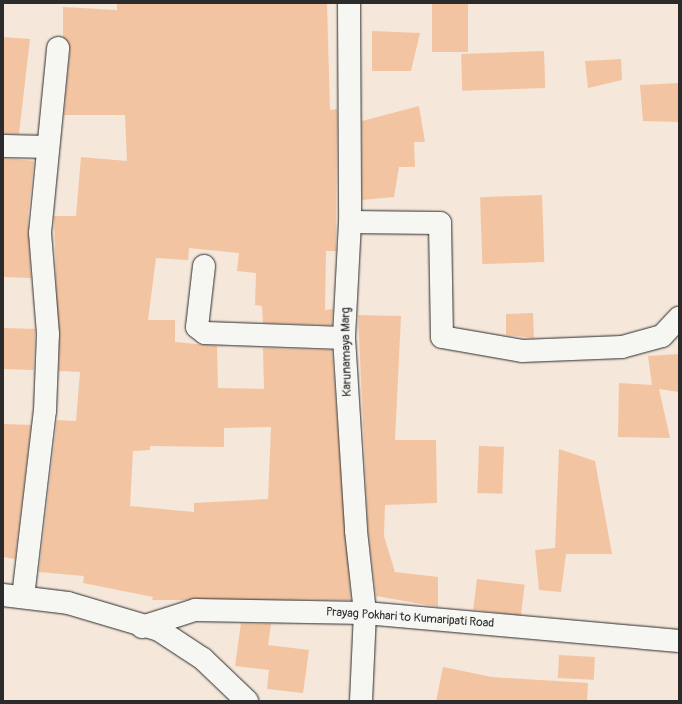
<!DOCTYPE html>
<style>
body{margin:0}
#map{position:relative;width:682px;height:704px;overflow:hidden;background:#f5e7da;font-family:Pangolin,sans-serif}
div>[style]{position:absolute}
.building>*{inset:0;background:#f3c4a2;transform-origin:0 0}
.roads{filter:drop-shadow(0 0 1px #2b2b2b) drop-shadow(0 0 1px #2b2b2b)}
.minor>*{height:22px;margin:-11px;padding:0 11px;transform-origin:11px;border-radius:11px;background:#f6f6f2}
.major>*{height:22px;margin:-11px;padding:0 11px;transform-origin:11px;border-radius:11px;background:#f6f6f2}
span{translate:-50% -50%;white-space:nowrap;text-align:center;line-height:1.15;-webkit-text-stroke:3.5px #f6f6f2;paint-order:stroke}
.street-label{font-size:12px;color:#2b2b2b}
.frame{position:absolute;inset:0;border:4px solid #2b2b2b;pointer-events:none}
</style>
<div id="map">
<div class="building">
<div style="clip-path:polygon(evenodd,117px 3px,327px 3px,330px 110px,337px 109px,336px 251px,326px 251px,325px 310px,333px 309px,332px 325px,263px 323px,262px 306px,255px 305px,256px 273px,237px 271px,239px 253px,189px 248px,188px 260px,156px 258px,148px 320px,175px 320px,175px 342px,217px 346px,218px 388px,264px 389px,263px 348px,332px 350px,351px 600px,152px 600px,153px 597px,83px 583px,84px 576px,39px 572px,57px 420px,76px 421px,80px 372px,59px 371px,54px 216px,76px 216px,81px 157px,127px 161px,125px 115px,64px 115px,70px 49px,63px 37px,63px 7px,117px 10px,117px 3px,271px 427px,268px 499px,194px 503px,194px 512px,130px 506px,133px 451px,150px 450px,150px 446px,224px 447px,224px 428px,271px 427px)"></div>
<div style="left:432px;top:3px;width:36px;height:49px"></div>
<div style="clip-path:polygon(372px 31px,420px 33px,411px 71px,372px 71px)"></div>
<div style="clip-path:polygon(3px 37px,30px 39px,19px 134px,3px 134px)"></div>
<div style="left:544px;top:51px;width:37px;height:83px;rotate:88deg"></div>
<div style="clip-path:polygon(621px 59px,622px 80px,588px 88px,585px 61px)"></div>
<div style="clip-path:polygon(679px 83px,679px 122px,643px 121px,640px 85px)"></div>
<div style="clip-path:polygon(419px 106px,425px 142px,414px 142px,415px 167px,399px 167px,394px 197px,362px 200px,362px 121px)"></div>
<div style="clip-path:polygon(3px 158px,34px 161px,28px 216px,31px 278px,3px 277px)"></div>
<div style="left:542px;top:195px;width:67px;height:62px;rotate:88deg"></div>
<div style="clip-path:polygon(533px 313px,534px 338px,506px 335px,506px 314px)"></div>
<div style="clip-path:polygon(358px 315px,401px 316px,395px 440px,436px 440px,437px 503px,385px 505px,384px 536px,395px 572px,438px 577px,438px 607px,376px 596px,368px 530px)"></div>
<div style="left:3px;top:328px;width:32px;height:41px;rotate:2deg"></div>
<div style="clip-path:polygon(679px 354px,679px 392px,659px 389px,670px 438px,618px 437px,619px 383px,652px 385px,648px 356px)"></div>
<div style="clip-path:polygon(3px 424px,31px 425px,15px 559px,3px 557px)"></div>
<div style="left:479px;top:446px;width:25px;height:47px;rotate:2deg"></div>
<div style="clip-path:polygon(559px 449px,595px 461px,612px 554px,566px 554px,561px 592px,539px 590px,535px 550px,555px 548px)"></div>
<div style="left:477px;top:579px;width:48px;height:31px;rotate:7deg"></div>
<div style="clip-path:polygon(241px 623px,271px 624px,268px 645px,309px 650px,303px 693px,267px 689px,269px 670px,235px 666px)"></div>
<div style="left:559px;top:655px;width:36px;height:23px;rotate:3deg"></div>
<div style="clip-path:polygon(443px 667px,492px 677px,588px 683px,587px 701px,436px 701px)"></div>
</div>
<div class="roads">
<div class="minor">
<div style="left:349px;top:3px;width:219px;rotate:89.7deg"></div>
<div style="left:350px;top:222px;width:116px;rotate:93deg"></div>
<div style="left:344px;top:338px;width:193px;rotate:86.4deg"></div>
<div style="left:356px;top:531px;width:82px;rotate:83.7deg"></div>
<div style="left:365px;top:613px;width:88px;rotate:92.6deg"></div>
<div style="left:3px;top:146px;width:45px;rotate:1.3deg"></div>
<div style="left:350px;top:222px;width:90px;rotate:0.6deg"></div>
<div style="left:440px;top:223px;width:114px;rotate:89deg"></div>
<div style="left:442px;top:337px;width:81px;rotate:9.9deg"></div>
<div style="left:522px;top:351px;width:100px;rotate:-2.3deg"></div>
<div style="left:622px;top:347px;width:41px;rotate:-15.4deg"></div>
<div style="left:662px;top:336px;width:25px;rotate:-47deg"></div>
<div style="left:204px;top:266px;width:61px;rotate:96.5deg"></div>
<div style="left:197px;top:327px;width:10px;rotate:37deg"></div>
<div style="left:205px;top:333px;width:139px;rotate:2.1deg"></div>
<div style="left:23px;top:597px;width:187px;rotate:-83.3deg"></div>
<div style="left:45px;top:411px;width:77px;rotate:-87.8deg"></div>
<div style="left:48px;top:334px;width:101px;rotate:-94.5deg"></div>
<div style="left:40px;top:233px;width:186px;rotate:-84.4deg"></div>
<div style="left:142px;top:627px;width:56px;rotate:-17.8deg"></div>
<div style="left:195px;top:610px;width:170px;rotate:1deg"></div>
<div style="left:365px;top:613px;width:315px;rotate:5.1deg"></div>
</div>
<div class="major">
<div style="left:3px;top:595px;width:65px;rotate:7deg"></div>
<div style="left:68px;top:603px;width:95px;rotate:16.5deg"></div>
<div style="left:159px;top:630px;width:53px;rotate:33.4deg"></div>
<div style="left:203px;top:659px;width:61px;rotate:43.7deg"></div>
</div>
</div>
<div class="street-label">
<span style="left:347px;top:352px;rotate:-91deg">Karunamaya Marg</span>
<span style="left:410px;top:618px;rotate:4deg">Prayag Pokhari to Kumaripati Road</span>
</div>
<div class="frame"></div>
</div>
